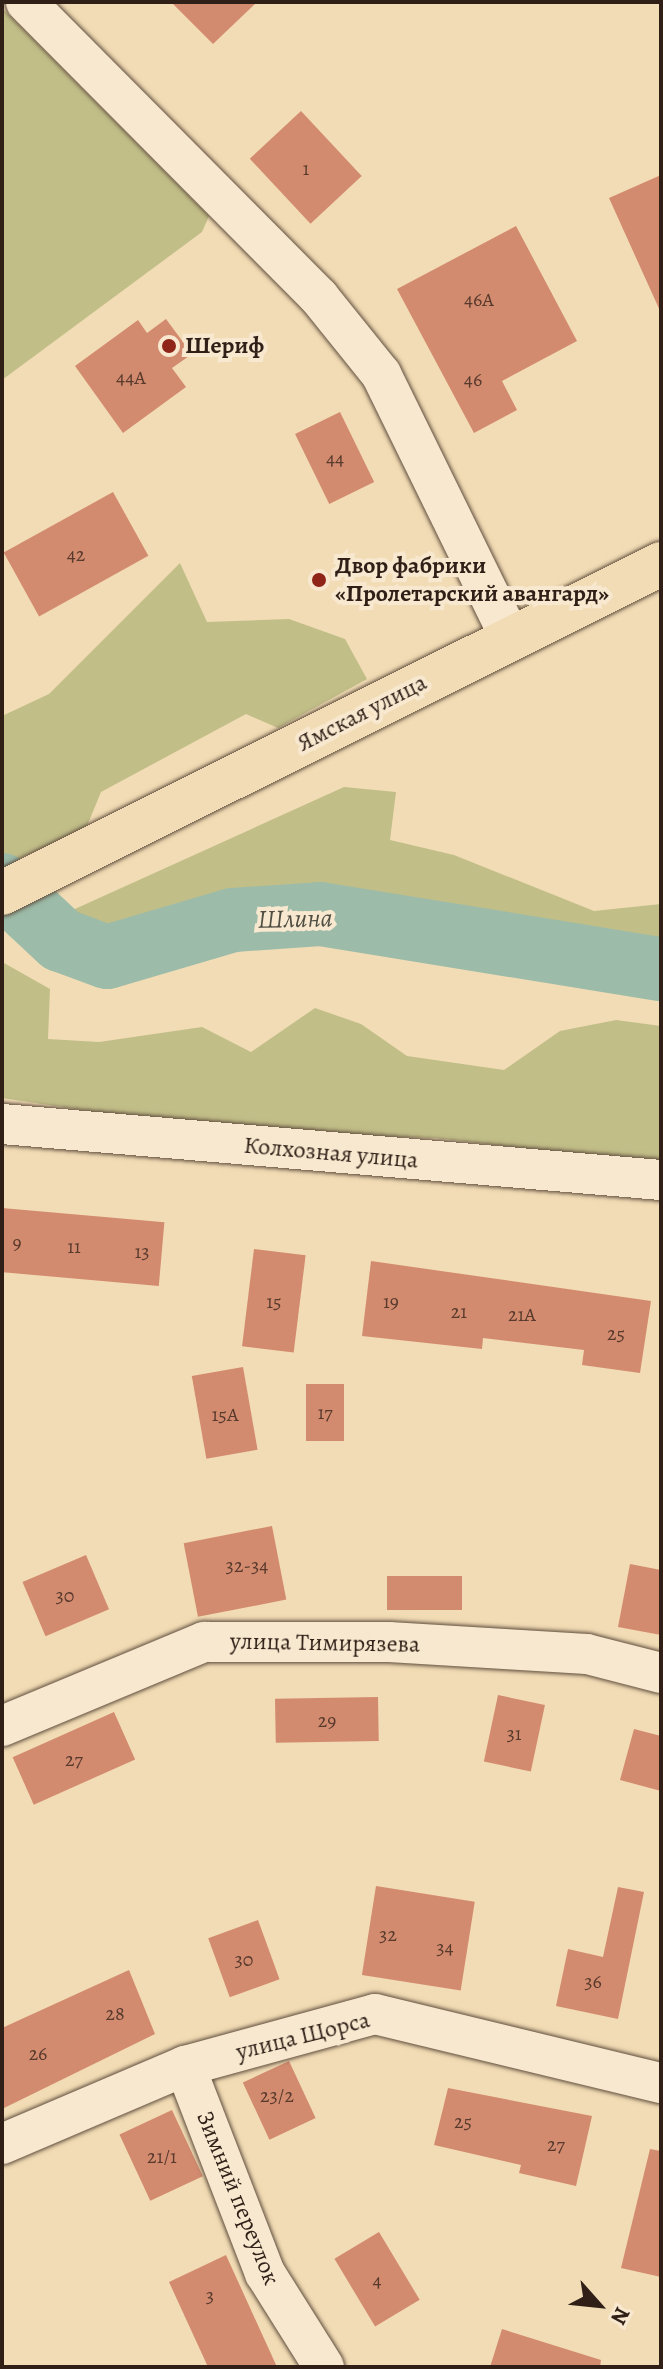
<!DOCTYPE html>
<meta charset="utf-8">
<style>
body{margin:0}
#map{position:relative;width:663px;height:2369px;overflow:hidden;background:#f2dcb5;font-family:Alegreya,serif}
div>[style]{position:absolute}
.green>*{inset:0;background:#c2be88}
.river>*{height:64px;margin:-32px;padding:0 32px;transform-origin:32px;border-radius:32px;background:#9cbca9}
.building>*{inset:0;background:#d38b6f;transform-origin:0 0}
.roads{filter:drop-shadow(0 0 2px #604e3e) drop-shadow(0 0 2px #604e3e)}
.minor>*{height:40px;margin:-20px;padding:0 20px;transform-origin:20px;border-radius:20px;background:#f7e8cf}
.highway>*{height:44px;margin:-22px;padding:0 22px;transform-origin:22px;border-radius:22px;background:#f2dcb5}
.dots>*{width:22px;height:22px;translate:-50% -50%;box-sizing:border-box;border:4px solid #f7e8cf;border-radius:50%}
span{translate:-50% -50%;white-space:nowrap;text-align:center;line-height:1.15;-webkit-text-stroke:8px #f7e8cf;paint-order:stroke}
.number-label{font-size:20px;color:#583a2d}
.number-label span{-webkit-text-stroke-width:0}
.poi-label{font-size:24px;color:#2f1f17;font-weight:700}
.left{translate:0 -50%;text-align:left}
.street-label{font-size:24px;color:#2f1f17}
.water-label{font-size:26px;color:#504e43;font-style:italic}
.frame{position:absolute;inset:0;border:4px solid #2f1f17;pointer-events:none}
.north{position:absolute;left:559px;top:2265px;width:80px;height:80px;-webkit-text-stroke:6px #f7e8cf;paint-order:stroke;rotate:117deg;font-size:22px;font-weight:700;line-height:32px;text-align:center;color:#2f1f17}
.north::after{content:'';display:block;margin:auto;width:28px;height:36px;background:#2f1f17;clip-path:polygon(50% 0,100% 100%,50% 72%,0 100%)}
</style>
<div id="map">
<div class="green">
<div style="clip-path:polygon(2px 8px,209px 216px,202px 232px,2px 380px)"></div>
<div style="clip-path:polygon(180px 563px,207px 622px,289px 619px,345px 639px,367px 679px,278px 728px,246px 714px,101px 792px,85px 831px,10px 862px,2px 857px,2px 716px,49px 694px)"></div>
<div style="clip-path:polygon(344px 787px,396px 792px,390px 840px,454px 855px,594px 911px,661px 904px,661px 951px,269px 891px,109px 946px,66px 913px)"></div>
<div style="clip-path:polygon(4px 963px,50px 989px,48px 1039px,99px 1042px,202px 1027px,251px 1052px,315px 1008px,361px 1024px,407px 1056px,504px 1070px,560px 1031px,616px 1020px,661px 1026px,661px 1164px,435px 1138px,292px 1134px,135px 1118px,2px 1098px)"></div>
</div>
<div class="river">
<div style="left:2px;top:885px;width:81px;rotate:43deg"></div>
<div style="left:61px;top:940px;width:49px;rotate:20.3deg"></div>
<div style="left:107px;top:957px;width:131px;rotate:-16.4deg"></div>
<div style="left:233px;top:920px;width:87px;rotate:-3.9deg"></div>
<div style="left:320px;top:914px;width:345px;rotate:9.2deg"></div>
</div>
<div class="building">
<div style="clip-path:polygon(171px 2px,257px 2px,213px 44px)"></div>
<div style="left:301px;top:111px;width:89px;height:70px;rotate:47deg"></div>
<div style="clip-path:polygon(661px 175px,661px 313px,609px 198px)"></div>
<div style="clip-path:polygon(516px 226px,577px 341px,502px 381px,517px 410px,474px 433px,397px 289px)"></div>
<div style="clip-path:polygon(166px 319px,192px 354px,172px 368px,186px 387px,123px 433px,75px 366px,138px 320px,147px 333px)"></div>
<div style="left:340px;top:412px;width:78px;height:50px;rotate:64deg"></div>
<div style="left:113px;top:492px;width:73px;height:125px;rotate:61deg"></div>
<div style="left:2px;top:1208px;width:163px;height:64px;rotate:5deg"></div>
<div style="left:254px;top:1249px;width:52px;height:98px;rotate:7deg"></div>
<div style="clip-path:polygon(371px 1261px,651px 1301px,640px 1373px,582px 1365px,584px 1350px,483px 1338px,482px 1349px,362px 1336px)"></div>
<div style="left:243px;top:1367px;width:84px;height:52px;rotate:80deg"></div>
<div style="left:306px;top:1384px;width:38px;height:57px"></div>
<div style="left:272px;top:1526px;width:75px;height:90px;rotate:79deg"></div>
<div style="left:86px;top:1555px;width:59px;height:69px;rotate:67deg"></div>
<div style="clip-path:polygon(630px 1564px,661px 1570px,661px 1635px,618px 1627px)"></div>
<div style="left:462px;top:1576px;width:34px;height:75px;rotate:90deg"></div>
<div style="left:498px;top:1695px;width:48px;height:68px;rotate:12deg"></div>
<div style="left:378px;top:1697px;width:44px;height:103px;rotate:89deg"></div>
<div style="left:114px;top:1712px;width:52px;height:111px;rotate:66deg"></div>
<div style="clip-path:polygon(634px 1729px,661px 1736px,661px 1791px,620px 1780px)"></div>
<div style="left:376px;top:1886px;width:100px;height:90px;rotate:9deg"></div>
<div style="clip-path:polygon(618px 1887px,644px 1892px,618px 2019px,556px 2006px,568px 1949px,603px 1957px)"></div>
<div style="left:258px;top:1920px;width:63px;height:53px;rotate:70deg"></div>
<div style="clip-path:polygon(129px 1970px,155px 2034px,2px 2109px,2px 2028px)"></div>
<div style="left:289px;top:2061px;width:63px;height:51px;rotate:65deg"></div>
<div style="clip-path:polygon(448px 2088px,592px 2116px,576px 2186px,519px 2173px,521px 2165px,434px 2145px)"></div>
<div style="left:172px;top:2110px;width:73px;height:58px;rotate:65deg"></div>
<div style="clip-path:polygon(650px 2149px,661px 2151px,661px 2277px,621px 2268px)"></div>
<div style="left:379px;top:2232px;width:79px;height:52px;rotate:59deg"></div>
<div style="clip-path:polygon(226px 2255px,277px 2367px,208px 2367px,169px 2282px)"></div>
<div style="clip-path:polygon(502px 2329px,601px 2360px,600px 2367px,490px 2367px)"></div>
</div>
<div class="roads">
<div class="minor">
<div style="left:26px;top:2px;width:416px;rotate:45.2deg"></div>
<div style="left:319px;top:297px;width:99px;rotate:51.2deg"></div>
<div style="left:381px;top:374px;width:295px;rotate:63.9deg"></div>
<div style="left:2px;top:1124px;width:661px;rotate:4.86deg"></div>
<div style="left:2px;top:1726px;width:219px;rotate:-22.6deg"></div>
<div style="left:204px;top:1642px;width:185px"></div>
<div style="left:389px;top:1642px;width:198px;rotate:3.5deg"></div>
<div style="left:587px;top:1654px;width:76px;rotate:14.4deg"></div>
<div style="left:185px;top:2066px;width:222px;rotate:68.9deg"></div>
<div style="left:265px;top:2273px;width:111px;rotate:57.9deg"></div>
<div style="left:2px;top:2144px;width:199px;rotate:-23.1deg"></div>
<div style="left:185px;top:2066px;width:197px;rotate:-15.3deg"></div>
<div style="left:375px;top:2014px;width:294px;rotate:13.6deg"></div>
</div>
<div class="highway">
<div style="left:2px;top:893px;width:737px;rotate:-26.53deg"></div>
</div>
</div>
<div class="dots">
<div style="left:169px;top:346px;background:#8f2418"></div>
<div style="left:319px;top:580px;background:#8f2418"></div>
</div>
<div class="number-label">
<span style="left:306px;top:168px">1</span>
<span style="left:479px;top:299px">46А</span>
<span style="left:131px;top:377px">44А</span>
<span style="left:473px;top:379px">46</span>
<span style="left:335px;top:458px">44</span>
<span style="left:76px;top:554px">42</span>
<span style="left:17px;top:1242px">9</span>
<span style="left:74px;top:1246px">11</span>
<span style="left:142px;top:1251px">13</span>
<span style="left:274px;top:1301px">15</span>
<span style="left:391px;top:1301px">19</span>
<span style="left:459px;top:1311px">21</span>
<span style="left:522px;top:1314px">21А</span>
<span style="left:616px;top:1333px">25</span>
<span style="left:325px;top:1412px">17</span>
<span style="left:225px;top:1414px">15А</span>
<span style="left:247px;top:1565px">32-34</span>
<span style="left:65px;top:1595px">30</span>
<span style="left:327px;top:1720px">29</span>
<span style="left:514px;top:1733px">31</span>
<span style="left:74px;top:1759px">27</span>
<span style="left:388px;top:1934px">32</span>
<span style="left:445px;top:1947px">34</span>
<span style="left:244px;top:1959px">30</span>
<span style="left:593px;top:1981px">36</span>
<span style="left:115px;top:2013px">28</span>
<span style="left:38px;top:2053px">26</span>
<span style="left:277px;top:2095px">23/2</span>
<span style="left:463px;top:2121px">25</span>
<span style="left:556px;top:2144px">27</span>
<span style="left:162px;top:2156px">21/1</span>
<span style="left:377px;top:2280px">4</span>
<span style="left:210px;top:2295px">3</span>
</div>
<div class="poi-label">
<span class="left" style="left:185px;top:346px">Шериф</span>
<span class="left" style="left:335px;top:580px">Двор фабрики<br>«Пролетарский авангард»</span>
</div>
<div class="street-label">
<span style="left:362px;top:713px;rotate:-27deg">Ямская улица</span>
<span style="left:331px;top:1153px;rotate:5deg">Колхозная улица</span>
<span style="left:325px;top:1643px;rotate:1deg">улица Тимирязева</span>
<span style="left:303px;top:2036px;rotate:-14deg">улица Щорса</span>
<span style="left:238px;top:2198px;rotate:68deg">Зимний переулок</span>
</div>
<div class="water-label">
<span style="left:295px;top:919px;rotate:-1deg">Шлина</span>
</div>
<div class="frame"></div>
<div class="north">N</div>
</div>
